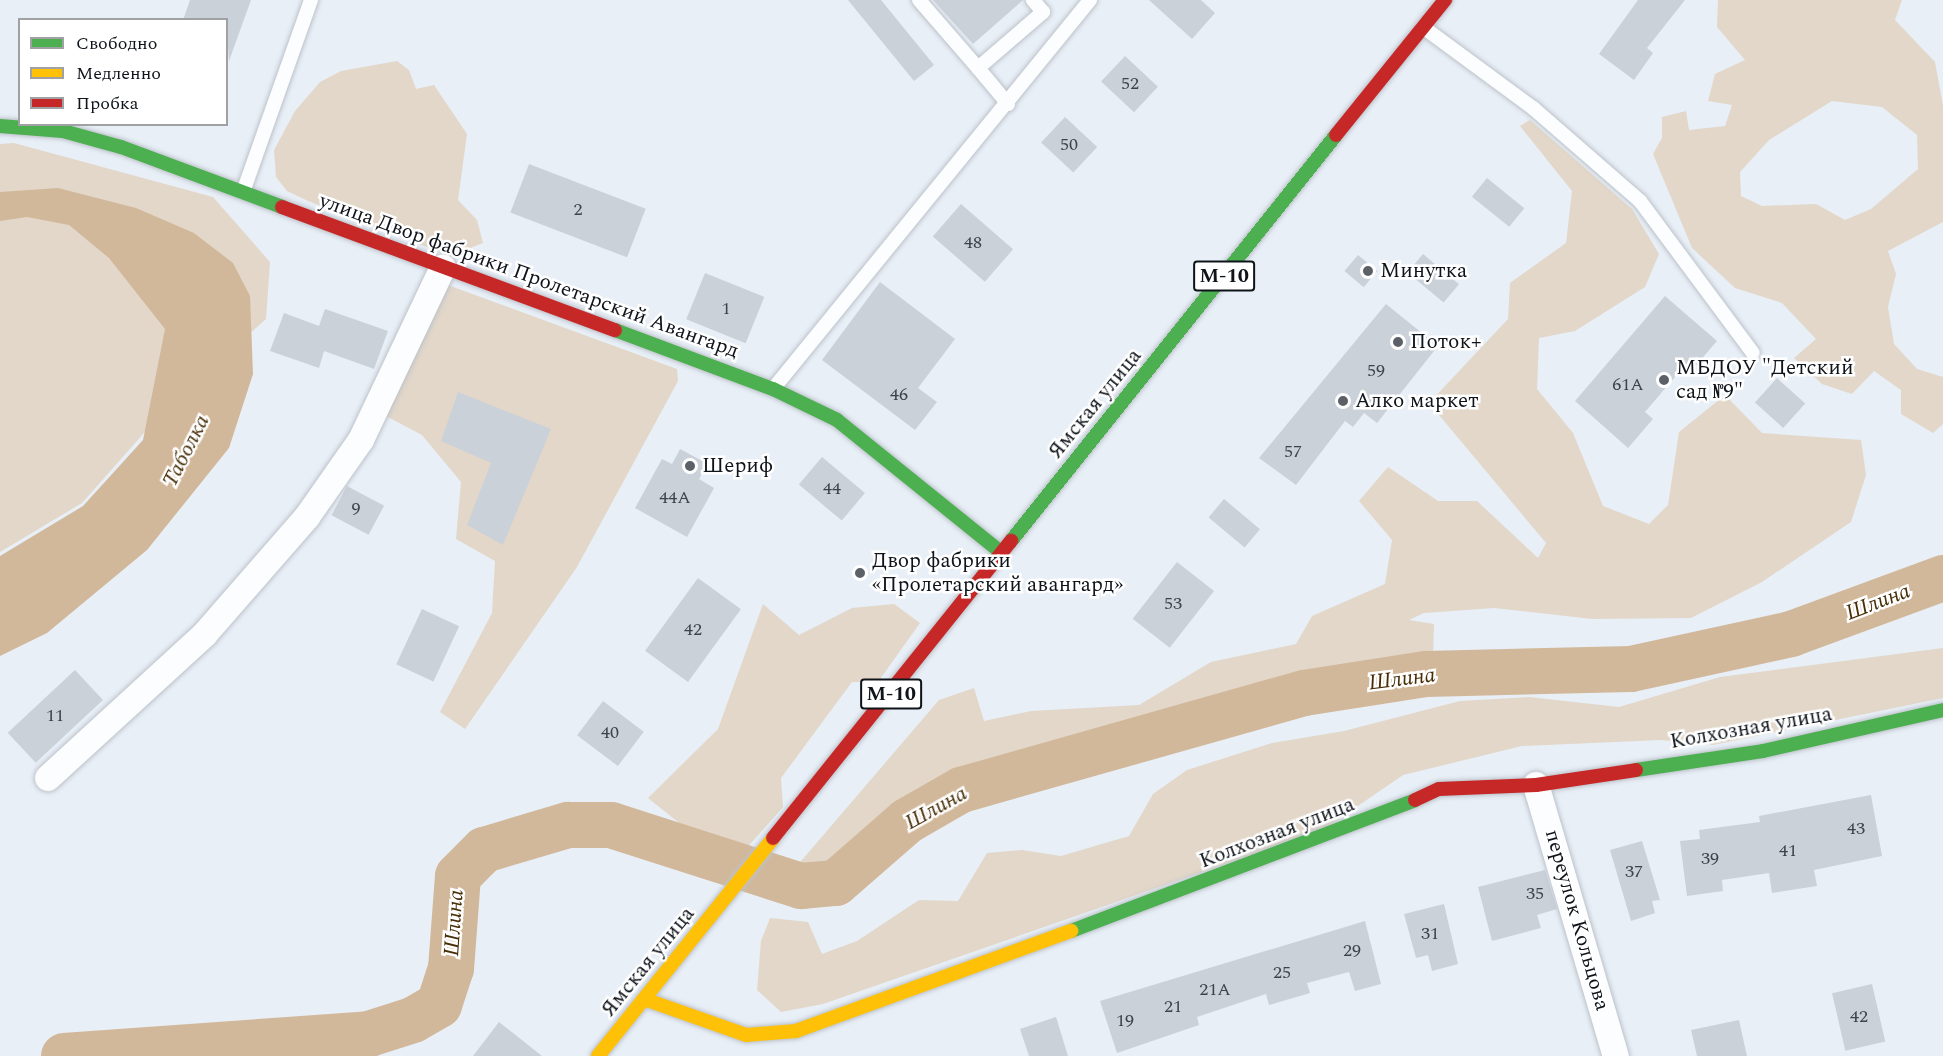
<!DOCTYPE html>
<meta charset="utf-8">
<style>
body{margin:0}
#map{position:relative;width:1943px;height:1056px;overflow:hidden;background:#e8eff7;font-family:Spectral,serif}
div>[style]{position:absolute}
.green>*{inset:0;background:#e2d7c9}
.water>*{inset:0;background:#d2b89a}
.river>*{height:46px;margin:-23px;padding:0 23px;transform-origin:23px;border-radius:23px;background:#d2b89a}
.building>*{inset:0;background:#cbd1d9;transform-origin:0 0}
.roads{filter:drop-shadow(0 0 2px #bdc2c9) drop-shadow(0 0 2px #bdc2c9)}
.lane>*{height:14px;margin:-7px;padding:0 7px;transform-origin:7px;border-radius:7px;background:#fcfdfe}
.street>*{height:26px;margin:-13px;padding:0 13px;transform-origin:13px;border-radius:13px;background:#fcfdfe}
.fast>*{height:14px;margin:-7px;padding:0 7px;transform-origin:7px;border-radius:7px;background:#4caf50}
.slow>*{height:14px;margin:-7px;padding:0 7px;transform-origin:7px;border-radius:7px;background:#ffc107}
.jam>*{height:14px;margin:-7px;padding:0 7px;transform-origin:7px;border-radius:7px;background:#c62828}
.dots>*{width:16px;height:16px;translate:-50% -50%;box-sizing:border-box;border:3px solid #fff;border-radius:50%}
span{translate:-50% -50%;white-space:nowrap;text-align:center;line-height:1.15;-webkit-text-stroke:5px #fff;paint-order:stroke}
.number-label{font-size:18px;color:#3e434a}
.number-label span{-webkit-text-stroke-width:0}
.shield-label span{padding:2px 4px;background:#fff;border:2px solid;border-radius:4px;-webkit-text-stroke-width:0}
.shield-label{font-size:20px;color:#0f141a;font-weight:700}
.poi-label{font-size:21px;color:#0f141a}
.left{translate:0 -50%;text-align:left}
.street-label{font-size:21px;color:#0f141a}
.water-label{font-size:22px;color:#482e07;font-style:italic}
.legend{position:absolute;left:18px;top:18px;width:210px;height:108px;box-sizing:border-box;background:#fff;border:2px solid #9fa1a3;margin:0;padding:8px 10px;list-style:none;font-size:18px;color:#0f141a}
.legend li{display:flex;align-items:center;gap:12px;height:30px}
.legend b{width:30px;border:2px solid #9fa1a3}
</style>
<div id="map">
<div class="green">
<div style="clip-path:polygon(evenodd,1718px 0,1902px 0,1895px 20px,1935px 62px,1943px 106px,1943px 222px,1888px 251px,1896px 274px,1888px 307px,1894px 344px,1917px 369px,1943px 377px,1943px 424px,1933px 433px,1901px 414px,1901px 390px,1874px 371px,1852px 394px,1822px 384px,1794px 358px,1816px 339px,1782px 303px,1735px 288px,1692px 248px,1653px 154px,1662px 138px,1662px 117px,1686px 111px,1689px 130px,1725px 126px,1732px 105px,1708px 101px,1715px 74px,1745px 60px,1717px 27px,1718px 0,1832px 101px,1882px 107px,1917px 135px,1918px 169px,1871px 209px,1845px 220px,1816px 204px,1762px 206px,1741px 196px,1740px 172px,1769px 140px,1832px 101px)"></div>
<div style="clip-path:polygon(397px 61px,409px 70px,416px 89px,434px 85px,467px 134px,458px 200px,477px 220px,483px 243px,450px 256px,308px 201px,287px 191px,276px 177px,274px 150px,295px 111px,320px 82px,341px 71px)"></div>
<div style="clip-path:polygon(1530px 120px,1632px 209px,1659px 254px,1645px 287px,1575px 331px,1539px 338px,1537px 389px,1573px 433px,1603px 506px,1649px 524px,1668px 505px,1679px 432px,1725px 395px,1762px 433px,1861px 440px,1866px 475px,1851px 522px,1762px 582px,1691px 618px,1592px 619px,1494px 608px,1424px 613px,1409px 620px,1434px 624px,1433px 655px,1236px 698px,977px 772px,921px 791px,834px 875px,796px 867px,939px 700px,974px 688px,984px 721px,1031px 711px,1139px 705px,1211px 662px,1296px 644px,1312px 616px,1385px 584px,1392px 540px,1359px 501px,1388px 467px,1438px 501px,1477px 501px,1538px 558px,1546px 543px,1429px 403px,1508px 319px,1510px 283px,1566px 243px,1572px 191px,1520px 126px)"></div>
<div style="clip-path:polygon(14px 143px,213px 197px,270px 262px,266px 319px,167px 407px,82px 503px,0 552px,0 144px)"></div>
<div style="clip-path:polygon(445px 284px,677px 369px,678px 381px,577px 567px,465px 729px,440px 712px,492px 613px,495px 561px,456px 539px,461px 482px,422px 435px,384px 415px)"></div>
<div style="clip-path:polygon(763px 604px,799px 635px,852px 608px,894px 604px,920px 623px,878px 682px,852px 682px,781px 778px,783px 807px,744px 851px,726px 849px,703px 842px,648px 798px,718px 729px)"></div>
<div style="clip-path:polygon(1943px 648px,1943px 698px,1713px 745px,1661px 740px,1522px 746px,1403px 775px,1323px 830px,823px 1004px,781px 1012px,757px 990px,761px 941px,770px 918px,808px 922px,822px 954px,857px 941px,919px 900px,958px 901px,987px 853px,1022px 850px,1061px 856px,1129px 836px,1153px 794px,1187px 770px,1272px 743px,1344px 731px,1460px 701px,1529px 697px,1619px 707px,1720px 677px)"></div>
</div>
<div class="water">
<div style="clip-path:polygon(58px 188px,136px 208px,194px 233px,233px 263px,250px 296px,253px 374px,229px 448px,147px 550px,47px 633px,0 656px,0 556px,83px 506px,143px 440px,165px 329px,109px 258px,69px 225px,27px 217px,0 221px,0 192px)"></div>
</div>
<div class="river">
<div style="left:64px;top:1056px;width:306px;rotate:-4.1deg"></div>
<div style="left:369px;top:1034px;width:46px;rotate:-17.7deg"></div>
<div style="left:413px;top:1020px;width:30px;rotate:-30deg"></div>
<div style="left:439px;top:1005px;width:38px;rotate:-72deg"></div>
<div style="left:451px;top:969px;width:93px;rotate:-85.7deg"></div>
<div style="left:458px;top:876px;width:37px;rotate:-45deg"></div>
<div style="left:484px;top:850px;width:88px;rotate:-16.6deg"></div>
<div style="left:568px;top:825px;width:43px"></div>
<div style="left:611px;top:825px;width:200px;rotate:17.8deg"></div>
<div style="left:801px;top:886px;width:35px;rotate:-5deg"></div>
<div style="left:836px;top:883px;width:94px;rotate:-41.1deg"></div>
<div style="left:907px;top:821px;width:62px;rotate:-29.9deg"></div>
<div style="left:961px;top:790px;width:356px;rotate:-15.8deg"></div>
<div style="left:1304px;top:693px;width:123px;rotate:-8.9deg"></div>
<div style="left:1426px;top:674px;width:205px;rotate:-1.4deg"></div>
<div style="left:1631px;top:669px;width:164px;rotate:-12.3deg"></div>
<div style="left:1791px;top:634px;width:162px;rotate:-20.2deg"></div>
</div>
<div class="building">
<div style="clip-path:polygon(190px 0,251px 0,229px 61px,226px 20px,183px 20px)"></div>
<div style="clip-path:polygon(848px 0,881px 0,934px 65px,914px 81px)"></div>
<div style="clip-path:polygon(933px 0,1023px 0,973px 44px)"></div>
<div style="clip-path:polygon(1149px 0,1201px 0,1215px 13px,1192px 39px)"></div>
<div style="clip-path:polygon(1638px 0,1685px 0,1647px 48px,1653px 53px,1634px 80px,1599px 54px)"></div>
<div style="left:1125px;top:56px;width:45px;height:35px;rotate:43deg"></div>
<div style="left:1065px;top:117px;width:44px;height:35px;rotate:43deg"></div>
<div style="left:529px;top:164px;width:125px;height:52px;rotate:21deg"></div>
<div style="left:1487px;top:178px;width:48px;height:24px;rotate:39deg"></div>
<div style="left:961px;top:204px;width:69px;height:43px;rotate:41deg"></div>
<div style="left:1423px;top:254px;width:47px;height:24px;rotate:40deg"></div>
<div style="left:1358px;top:255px;width:25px;height:21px;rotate:40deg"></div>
<div style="left:705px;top:273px;width:64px;height:50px;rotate:22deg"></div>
<div style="clip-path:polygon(880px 282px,955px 339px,918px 388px,937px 402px,915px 430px,822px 360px)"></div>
<div style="clip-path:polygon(1665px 296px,1717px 341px,1692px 370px,1686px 364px,1645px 412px,1653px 419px,1628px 448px,1575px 401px)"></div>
<div style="clip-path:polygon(1386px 304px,1438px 346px,1377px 423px,1364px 413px,1353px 427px,1345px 421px,1296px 485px,1259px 458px)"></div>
<div style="clip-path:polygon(325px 309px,388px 331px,374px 369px,324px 351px,319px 368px,270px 351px,284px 313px,319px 326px)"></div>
<div style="left:1777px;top:378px;width:38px;height:33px;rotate:42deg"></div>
<div style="clip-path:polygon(458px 392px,551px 429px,503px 545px,467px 525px,491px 463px,441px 441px)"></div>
<div style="clip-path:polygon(680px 449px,708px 464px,699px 479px,714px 488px,687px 537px,635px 508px,662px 459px,672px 464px)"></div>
<div style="left:822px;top:457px;width:56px;height:36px;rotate:40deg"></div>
<div style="left:347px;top:486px;width:42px;height:33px;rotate:28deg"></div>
<div style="left:1224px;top:499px;width:47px;height:24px;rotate:40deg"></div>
<div style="left:1177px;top:562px;width:47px;height:72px;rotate:38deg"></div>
<div style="left:698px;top:578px;width:53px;height:90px;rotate:36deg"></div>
<div style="left:422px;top:609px;width:41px;height:61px;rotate:25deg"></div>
<div style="left:75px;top:670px;width:41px;height:92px;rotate:47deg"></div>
<div style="left:603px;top:701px;width:51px;height:43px;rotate:37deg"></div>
<div style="clip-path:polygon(1871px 795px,1882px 856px,1814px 870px,1817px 886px,1772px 893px,1769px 873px,1722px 880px,1723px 891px,1687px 896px,1680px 841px,1700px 839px,1699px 830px,1760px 822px,1759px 816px)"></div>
<div style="clip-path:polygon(1642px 841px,1660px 900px,1652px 901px,1655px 913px,1631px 921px,1610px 850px)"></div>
<div style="clip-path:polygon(1545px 870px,1557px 909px,1537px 915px,1541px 928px,1492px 941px,1478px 887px)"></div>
<div style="clip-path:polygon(1444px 904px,1458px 964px,1432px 971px,1428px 955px,1416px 958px,1404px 914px)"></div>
<div style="clip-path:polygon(1365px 921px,1381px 984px,1355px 991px,1349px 972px,1307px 983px,1310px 993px,1269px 1005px,1266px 994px,1197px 1017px,1199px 1025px,1117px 1053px,1100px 1001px)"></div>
<div style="left:1872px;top:984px;width:59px;height:41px;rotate:77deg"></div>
<div style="clip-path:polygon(1056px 1017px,1068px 1056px,1029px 1056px,1020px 1029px)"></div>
<div style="clip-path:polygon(1739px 1020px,1747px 1056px,1697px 1056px,1691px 1030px)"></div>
<div style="clip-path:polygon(499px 1022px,542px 1056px,473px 1056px)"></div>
</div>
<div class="roads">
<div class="lane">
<div style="left:919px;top:0;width:90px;rotate:49.1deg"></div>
<div style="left:978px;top:68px;width:86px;rotate:-40.7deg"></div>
<div style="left:1043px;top:12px;width:16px;rotate:-130deg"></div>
<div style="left:1423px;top:27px;width:137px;rotate:36.4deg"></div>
<div style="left:1533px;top:108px;width:142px;rotate:41deg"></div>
<div style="left:1640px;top:201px;width:189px;rotate:53.4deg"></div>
<div style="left:978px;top:68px;width:47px;rotate:50.2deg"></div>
<div style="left:243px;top:192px;width:204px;rotate:-70.5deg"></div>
<div style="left:773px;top:389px;width:502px;rotate:-50.82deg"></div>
</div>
<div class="street">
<div style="left:48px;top:778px;width:213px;rotate:-42.5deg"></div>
<div style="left:205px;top:634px;width:155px;rotate:-48.9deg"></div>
<div style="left:307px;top:517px;width:94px;rotate:-55deg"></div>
<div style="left:361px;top:440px;width:191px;rotate:-64.6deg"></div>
<div style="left:1536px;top:785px;width:283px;rotate:73.6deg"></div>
</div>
<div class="fast">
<div style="left:0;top:126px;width:63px;rotate:4.5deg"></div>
<div style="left:63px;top:131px;width:60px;rotate:15.4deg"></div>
<div style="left:121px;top:147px;width:172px;rotate:20.4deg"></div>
<div style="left:615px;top:330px;width:169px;rotate:20.5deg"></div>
<div style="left:773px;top:389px;width:71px;rotate:25.8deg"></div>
<div style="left:837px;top:420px;width:212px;rotate:38.9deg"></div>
<div style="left:1011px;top:541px;width:520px;rotate:-51.32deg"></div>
<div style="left:1636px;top:770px;width:128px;rotate:-8.5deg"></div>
<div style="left:1763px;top:751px;width:185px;rotate:-12.8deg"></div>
<div style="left:1071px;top:931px;width:368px;rotate:-20.8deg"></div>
</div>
<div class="slow">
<div style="left:644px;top:999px;width:108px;rotate:19.4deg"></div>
<div style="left:746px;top:1035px;width:50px;rotate:-4.6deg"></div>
<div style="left:796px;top:1031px;width:293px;rotate:-20deg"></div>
<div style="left:598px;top:1056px;width:280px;rotate:-51.2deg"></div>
</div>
<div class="jam">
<div style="left:1336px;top:135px;width:174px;rotate:-51.1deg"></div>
<div style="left:282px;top:207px;width:355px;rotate:20.3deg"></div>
<div style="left:1415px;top:800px;width:26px;rotate:-25deg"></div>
<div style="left:1439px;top:789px;width:97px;rotate:-2.4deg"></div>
<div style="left:1536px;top:785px;width:101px;rotate:-8.5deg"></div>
<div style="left:773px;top:838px;width:381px;rotate:-51.3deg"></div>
</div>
</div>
<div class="dots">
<div style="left:1368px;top:271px;background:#5b6167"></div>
<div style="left:1398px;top:342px;background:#5b6167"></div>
<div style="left:1664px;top:380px;background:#5b6167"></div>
<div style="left:1343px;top:401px;background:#5b6167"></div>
<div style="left:690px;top:466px;background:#5b6167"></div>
<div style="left:860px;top:573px;background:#5b6167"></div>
</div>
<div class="number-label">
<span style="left:1130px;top:84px">52</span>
<span style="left:1069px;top:145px">50</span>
<span style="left:578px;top:210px">2</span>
<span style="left:973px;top:243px">48</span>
<span style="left:726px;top:309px">1</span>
<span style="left:1376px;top:371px">59</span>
<span style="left:1628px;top:385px">61А</span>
<span style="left:899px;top:395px">46</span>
<span style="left:1293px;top:452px">57</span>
<span style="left:832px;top:489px">44</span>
<span style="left:675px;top:498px">44А</span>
<span style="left:356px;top:509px">9</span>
<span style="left:1173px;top:604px">53</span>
<span style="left:693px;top:630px">42</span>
<span style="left:55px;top:716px">11</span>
<span style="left:610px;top:733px">40</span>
<span style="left:1856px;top:829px">43</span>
<span style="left:1788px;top:851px">41</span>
<span style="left:1710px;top:859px">39</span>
<span style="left:1634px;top:872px">37</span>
<span style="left:1535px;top:894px">35</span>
<span style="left:1430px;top:934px">31</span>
<span style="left:1352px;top:951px">29</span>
<span style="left:1282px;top:973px">25</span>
<span style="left:1215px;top:990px">21А</span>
<span style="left:1173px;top:1007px">21</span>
<span style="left:1859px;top:1017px">42</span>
<span style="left:1125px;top:1021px">19</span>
</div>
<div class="shield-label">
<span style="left:1224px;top:276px">М-10</span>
<span style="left:891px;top:694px">М-10</span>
</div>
<div class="poi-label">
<span class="left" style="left:1380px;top:271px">Минутка</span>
<span class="left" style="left:1410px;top:342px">Поток+</span>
<span class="left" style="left:1676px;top:380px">МБДОУ "Детский<br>сад №9"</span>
<span class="left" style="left:1355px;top:401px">Алко маркет</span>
<span class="left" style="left:702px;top:466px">Шериф</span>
<span class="left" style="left:872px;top:573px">Двор фабрики<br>«Пролетарский авангард»</span>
</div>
<div class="street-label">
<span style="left:529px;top:276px;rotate:20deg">улица Двор фабрики Пролетарский Авангард</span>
<span style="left:1095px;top:404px;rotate:-51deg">Ямская улица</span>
<span style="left:1751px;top:728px;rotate:-10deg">Колхозная улица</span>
<span style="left:1277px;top:833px;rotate:-21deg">Колхозная улица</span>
<span style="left:1577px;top:920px;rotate:74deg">переулок Кольцова</span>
<span style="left:648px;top:962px;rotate:-51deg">Ямская улица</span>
</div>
<div class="water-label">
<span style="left:186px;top:451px;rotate:-63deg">Таболка</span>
<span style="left:1878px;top:602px;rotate:-21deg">Шлина</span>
<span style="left:1402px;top:679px;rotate:-7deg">Шлина</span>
<span style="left:936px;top:808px;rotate:-29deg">Шлина</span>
<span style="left:454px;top:923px;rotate:-86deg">Шлина</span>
</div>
<ul class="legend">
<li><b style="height:8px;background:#4caf50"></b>Свободно</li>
<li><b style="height:8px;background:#ffc107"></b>Медленно</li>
<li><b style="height:8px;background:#c62828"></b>Пробка</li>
</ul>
</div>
